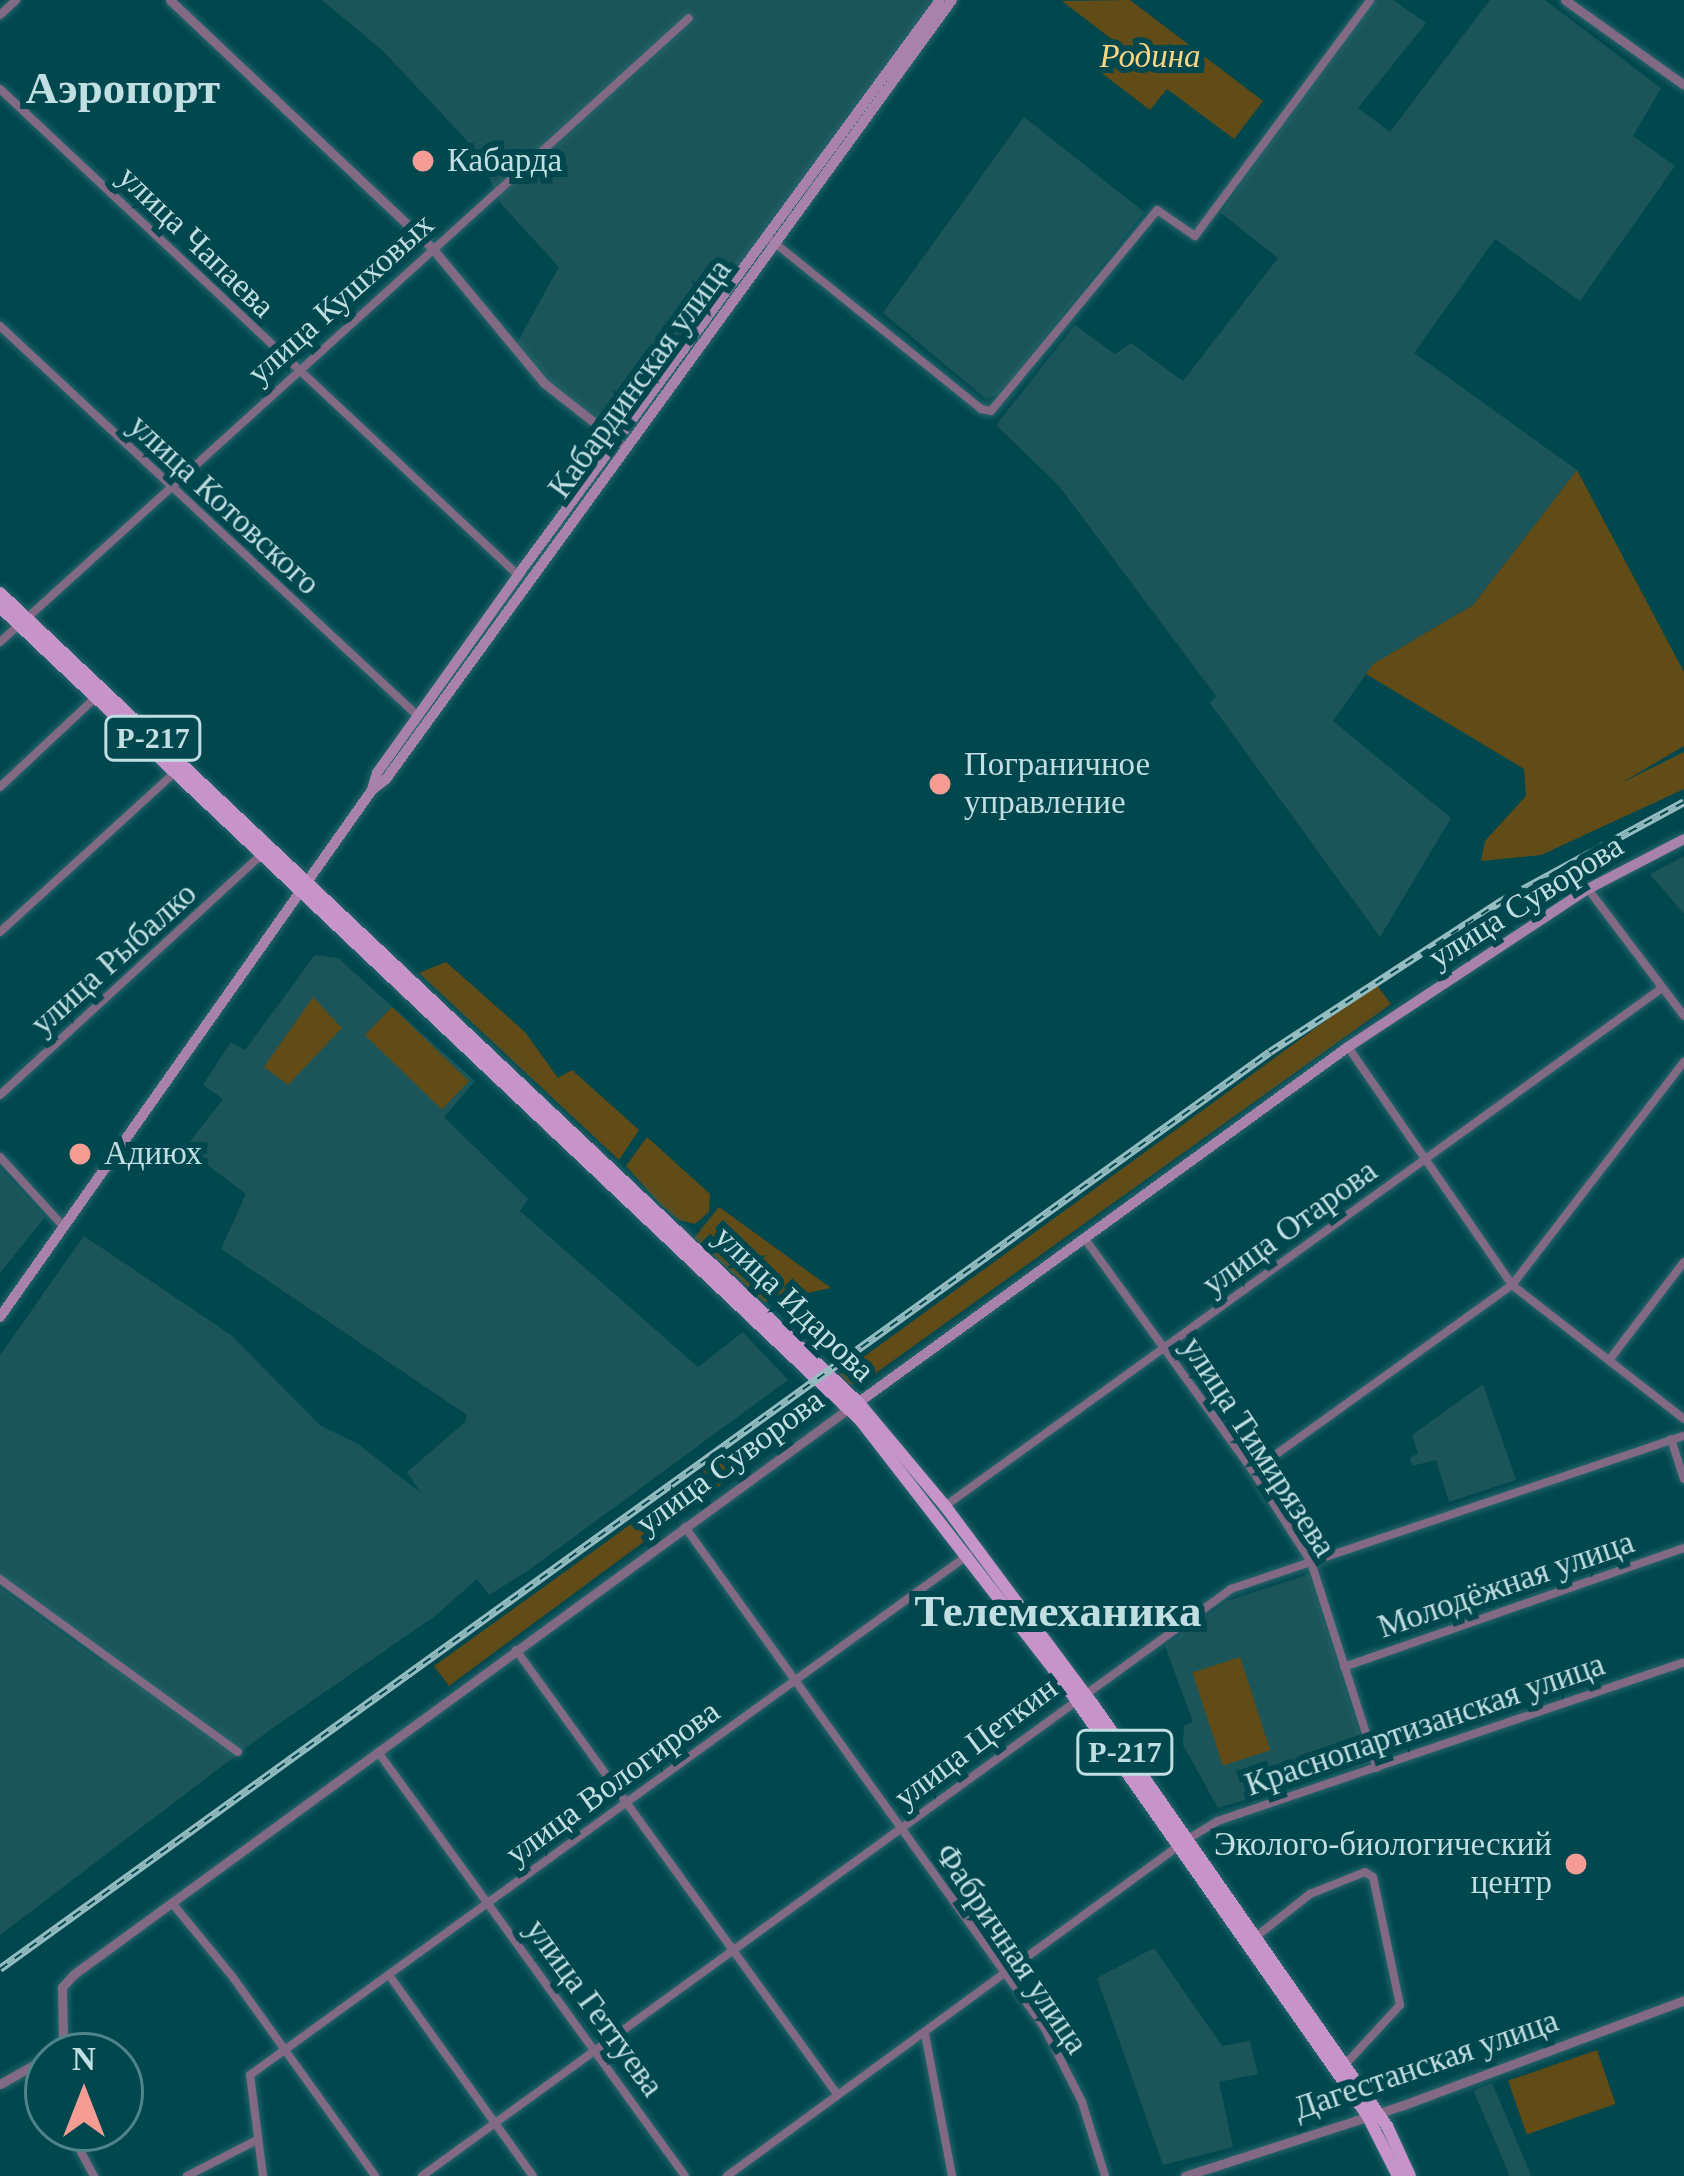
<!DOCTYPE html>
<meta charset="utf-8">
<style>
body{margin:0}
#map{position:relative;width:1684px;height:2176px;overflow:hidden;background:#00474e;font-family:"Times New Roman",serif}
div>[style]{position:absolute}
.built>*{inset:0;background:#1b555a;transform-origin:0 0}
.green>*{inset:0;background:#614b17;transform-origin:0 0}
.roads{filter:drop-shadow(0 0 3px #27656c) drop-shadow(0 0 3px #27656c)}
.minor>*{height:8px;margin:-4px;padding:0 4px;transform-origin:4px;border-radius:4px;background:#836a84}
.tertiary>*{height:9px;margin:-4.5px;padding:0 4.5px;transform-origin:4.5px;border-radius:4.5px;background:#836a84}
.secondary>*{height:10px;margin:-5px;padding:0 5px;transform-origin:5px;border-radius:5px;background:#a982ab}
.primary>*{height:12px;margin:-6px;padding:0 6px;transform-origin:6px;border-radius:6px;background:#c694c8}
.rail>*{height:8px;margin-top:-4px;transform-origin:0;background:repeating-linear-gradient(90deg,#00474e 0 9px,#95bcc1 0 18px);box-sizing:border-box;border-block:3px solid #95bcc1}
.dots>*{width:33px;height:33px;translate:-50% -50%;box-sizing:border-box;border:6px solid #00474e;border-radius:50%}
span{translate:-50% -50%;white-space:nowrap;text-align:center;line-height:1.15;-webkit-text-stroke:12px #00474e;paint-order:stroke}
.shield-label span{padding:3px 9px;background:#00474e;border:3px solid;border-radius:9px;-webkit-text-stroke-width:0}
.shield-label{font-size:30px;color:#c1dee2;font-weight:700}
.park-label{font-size:33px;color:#fdd683;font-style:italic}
.poi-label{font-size:33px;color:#c1dee2}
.left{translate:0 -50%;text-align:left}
.right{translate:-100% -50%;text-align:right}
.street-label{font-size:33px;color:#c1dee2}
.district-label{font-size:45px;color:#c1dee2;font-weight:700}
.north{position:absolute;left:24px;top:2032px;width:120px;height:120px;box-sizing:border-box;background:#00474e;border:3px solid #4d8389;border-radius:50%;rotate:0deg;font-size:33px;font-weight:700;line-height:48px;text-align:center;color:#c1dee2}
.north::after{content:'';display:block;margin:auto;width:42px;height:54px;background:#f59c94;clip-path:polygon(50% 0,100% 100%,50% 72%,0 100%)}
</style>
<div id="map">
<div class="built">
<div style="clip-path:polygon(322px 0,940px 0,616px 441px,597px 429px,514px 348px,559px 267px,502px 205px,474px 148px,382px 50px)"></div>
<div style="clip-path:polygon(1376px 0,1393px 0,1426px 23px,1358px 108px,1390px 132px,1490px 0,1545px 0,1661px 88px,1633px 136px,1675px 166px,1580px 301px,1495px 239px,1414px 353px,1577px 470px,1473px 605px,1373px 664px,1333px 721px,1451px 818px,1380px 937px,1210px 703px,1216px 696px,1059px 486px,996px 425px,1075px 325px,1115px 354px,1131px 343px,1183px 381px,1278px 258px,1221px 213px,1313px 78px)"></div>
<div style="clip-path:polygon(1024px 117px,1144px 212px,1000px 394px,986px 399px,883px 313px)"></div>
<div style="clip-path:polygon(1684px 856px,1684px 914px,1650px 874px)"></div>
<div style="clip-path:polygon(315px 955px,338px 958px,475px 1081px,444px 1117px,528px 1199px,520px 1211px,698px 1367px,743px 1332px,788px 1380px,529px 1570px,489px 1595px,477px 1579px,435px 1616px,267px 1732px,0 1935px,0 1588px,101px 1662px,107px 1654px,0 1577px,0 1355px,84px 1236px,231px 1335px,321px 1426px,358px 1444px,421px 1493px,407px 1472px,465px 1422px,467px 1415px,221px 1249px,246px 1194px,185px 1148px,223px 1099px,203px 1085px,225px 1051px,231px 1042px,245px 1050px)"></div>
<div style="clip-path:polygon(0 1168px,45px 1217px,0 1273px)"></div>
<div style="clip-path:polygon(1483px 1384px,1516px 1480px,1449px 1502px,1436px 1460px,1412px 1466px,1410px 1458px,1418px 1453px,1412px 1435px)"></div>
<div style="clip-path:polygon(1309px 1574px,1369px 1763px,1218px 1808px,1183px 1745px,1184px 1726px,1193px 1722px,1165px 1646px,1228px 1601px)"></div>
<div style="clip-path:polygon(1154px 1948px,1222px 2046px,1250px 2041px,1258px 2074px,1219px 2082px,1233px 2147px,1163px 2165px,1097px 1978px)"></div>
<div style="left:1492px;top:2083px;width:101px;height:20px;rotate:67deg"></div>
</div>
<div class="green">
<div style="clip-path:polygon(1130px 0,1263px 101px,1234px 139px,1167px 89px,1150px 110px,1099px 71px,1118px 44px,1062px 1px)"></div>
<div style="clip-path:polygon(1577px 470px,1684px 672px,1684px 746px,1621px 783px,1684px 752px,1684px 789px,1541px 855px,1481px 861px,1485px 841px,1526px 796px,1524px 769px,1366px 674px,1373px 664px,1473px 605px)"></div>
<div style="clip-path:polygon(446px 962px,525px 1032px,558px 1078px,572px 1070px,639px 1130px,619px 1160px,419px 973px)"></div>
<div style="clip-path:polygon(1376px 984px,1391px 1004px,862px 1383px,848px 1385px,840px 1374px)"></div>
<div style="clip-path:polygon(313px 997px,342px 1028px,288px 1085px,264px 1067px)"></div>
<div style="left:392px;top:1007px;width:107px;height:39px;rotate:44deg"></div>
<div style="clip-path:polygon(647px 1137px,710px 1194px,709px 1212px,695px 1224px,679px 1220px,660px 1204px,626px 1166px)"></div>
<div style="clip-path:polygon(719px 1207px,831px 1288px,764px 1302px,694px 1238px)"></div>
<div style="clip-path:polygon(803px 1400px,818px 1413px,449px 1686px,434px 1666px)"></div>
<div style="left:1240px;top:1657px;width:98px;height:50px;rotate:72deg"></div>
<div style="left:1597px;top:2050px;width:57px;height:94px;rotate:71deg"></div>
</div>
<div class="roads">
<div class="minor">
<div style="left:0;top:15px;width:22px;rotate:-43deg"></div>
<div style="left:0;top:89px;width:710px;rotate:43.17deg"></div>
<div style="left:771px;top:240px;width:270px;rotate:38.8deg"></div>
<div style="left:981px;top:409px;width:10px;rotate:11deg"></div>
<div style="left:991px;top:411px;width:261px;rotate:-50.4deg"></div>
<div style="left:1157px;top:210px;width:46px;rotate:34.4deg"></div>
<div style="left:1195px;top:236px;width:294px;rotate:-53.4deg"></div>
<div style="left:0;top:326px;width:572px;rotate:43.02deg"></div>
<div style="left:27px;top:618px;width:893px;rotate:-42.19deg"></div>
<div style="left:0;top:642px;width:25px;rotate:-42deg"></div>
<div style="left:0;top:787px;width:130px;rotate:-43.1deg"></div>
<div style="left:1588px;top:889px;width:159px;rotate:52.9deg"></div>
<div style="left:0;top:932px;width:236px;rotate:-42.4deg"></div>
<div style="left:1348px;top:1047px;width:289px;rotate:55.4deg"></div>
<div style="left:1512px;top:1285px;width:218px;rotate:37.9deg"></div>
<div style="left:0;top:1095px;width:352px;rotate:-42.6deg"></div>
<div style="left:0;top:1157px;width:95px;rotate:47.6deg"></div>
<div style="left:1085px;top:1239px;width:286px;rotate:54.1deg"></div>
<div style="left:1253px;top:1471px;width:108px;rotate:57.5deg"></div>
<div style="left:1311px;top:1562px;width:216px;rotate:72.2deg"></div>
<div style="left:1610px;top:1359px;width:122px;rotate:-52.7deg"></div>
<div style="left:1671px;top:1439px;width:42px;rotate:72deg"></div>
<div style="left:1253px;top:1471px;width:319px;rotate:-35.7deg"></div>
<div style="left:1512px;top:1285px;width:282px;rotate:-52.4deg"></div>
<div style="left:945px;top:1506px;width:885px;rotate:-35.85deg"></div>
<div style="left:685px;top:1527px;width:616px;rotate:54.32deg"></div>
<div style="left:1044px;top:2027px;width:84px;rotate:63.1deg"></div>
<div style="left:1082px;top:2102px;width:77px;rotate:72.7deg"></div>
<div style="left:0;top:1579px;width:294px;rotate:36deg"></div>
<div style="left:516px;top:1650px;width:548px;rotate:54.13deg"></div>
<div style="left:1344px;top:1667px;width:360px;rotate:-19.3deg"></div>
<div style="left:378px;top:1752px;width:523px;rotate:54.09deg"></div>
<div style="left:1186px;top:1840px;width:37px;rotate:-31deg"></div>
<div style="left:1218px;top:1821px;width:492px;rotate:-18.8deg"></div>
<div style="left:172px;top:1903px;width:94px;rotate:50.6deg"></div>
<div style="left:232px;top:1976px;width:246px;rotate:54.4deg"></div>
<div style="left:1253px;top:1939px;width:73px;rotate:-38.3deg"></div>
<div style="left:1310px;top:1894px;width:59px;rotate:-21.8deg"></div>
<div style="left:1365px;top:1872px;width:9px;rotate:32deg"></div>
<div style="left:1373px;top:1877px;width:131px;rotate:78.1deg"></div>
<div style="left:1400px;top:2005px;width:84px;rotate:132.6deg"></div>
<div style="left:389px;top:1975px;width:247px;rotate:54.4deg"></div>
<div style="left:925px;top:2034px;width:145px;rotate:79.2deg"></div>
<div style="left:35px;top:2066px;width:27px;rotate:62deg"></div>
<div style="left:68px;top:2128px;width:55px;rotate:61.6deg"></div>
<div style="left:187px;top:2176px;width:79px;rotate:-27.2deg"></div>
<div style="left:263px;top:2176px;width:102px;rotate:-97.3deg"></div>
<div style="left:250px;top:2075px;width:887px;rotate:-35.91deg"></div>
<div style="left:422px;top:2176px;width:1000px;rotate:-35.96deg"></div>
<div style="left:1231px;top:1589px;width:478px;rotate:-18.7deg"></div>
<div style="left:727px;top:2176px;width:557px;rotate:-36.17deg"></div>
</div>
<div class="tertiary">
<div style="left:170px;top:0;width:361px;rotate:43.4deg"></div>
<div style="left:432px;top:248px;width:175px;rotate:50.3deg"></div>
<div style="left:544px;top:383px;width:102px;rotate:38.2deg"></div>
<div style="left:1565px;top:0;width:146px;rotate:35.5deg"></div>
<div style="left:50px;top:2056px;width:21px;rotate:-51deg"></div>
<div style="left:63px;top:2040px;width:53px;rotate:-91.1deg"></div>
<div style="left:62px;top:1987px;width:18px;rotate:-47deg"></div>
<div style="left:74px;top:1974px;width:958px;rotate:-36.13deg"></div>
<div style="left:0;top:2084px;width:55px;rotate:-29.4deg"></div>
<div style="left:1185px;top:2176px;width:227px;rotate:-18deg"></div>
<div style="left:1401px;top:2106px;width:302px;rotate:-20.5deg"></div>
</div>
<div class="secondary">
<div style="left:372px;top:790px;width:18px;rotate:-74deg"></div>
<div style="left:377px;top:773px;width:243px;rotate:-54.5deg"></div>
<div style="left:518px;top:575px;width:713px;rotate:-53.72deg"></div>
<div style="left:0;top:1317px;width:645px;rotate:-54.78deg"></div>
<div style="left:372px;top:790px;width:18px;rotate:-38deg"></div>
<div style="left:386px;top:779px;width:963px;rotate:-54deg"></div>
<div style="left:855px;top:1405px;width:609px;rotate:-35.99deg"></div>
<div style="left:1348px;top:1047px;width:287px;rotate:-33.4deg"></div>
<div style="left:1588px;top:889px;width:108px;rotate:-27.5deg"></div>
</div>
<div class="primary">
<div style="left:0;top:593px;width:1179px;rotate:43.32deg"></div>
<div style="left:858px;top:1402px;width:136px;rotate:50.1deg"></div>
<div style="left:945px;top:1506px;width:246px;rotate:53.3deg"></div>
<div style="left:1092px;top:1703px;width:516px;rotate:55.11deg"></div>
<div style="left:1387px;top:2126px;width:55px;rotate:65.3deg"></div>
<div style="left:0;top:607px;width:1185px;rotate:43.39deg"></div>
<div style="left:861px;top:1421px;width:331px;rotate:52.2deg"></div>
<div style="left:1064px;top:1683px;width:528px;rotate:54.95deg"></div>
<div style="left:1367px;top:2115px;width:68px;rotate:63.1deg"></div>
</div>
</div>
<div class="rail">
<div style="left:0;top:1969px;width:1566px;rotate:-35.83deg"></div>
<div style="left:1270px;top:1052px;width:277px;rotate:-33.1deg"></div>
<div style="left:1502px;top:901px;width:207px;rotate:-28.5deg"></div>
</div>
<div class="dots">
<div style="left:423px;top:161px;background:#f59c94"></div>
<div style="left:940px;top:784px;background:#f59c94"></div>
<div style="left:80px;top:1154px;background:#f59c94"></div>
<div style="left:1576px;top:1864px;background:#f59c94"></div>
</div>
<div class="shield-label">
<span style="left:153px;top:738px">Р-217</span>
<span style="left:1125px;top:1752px">Р-217</span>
</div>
<div class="park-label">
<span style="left:1150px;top:57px">Родина</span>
</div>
<div class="poi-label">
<span class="left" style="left:447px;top:161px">Кабарда</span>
<span class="left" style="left:964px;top:784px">Пограничное<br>управление</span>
<span class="left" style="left:104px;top:1154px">Адиюх</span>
<span class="right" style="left:1552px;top:1864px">Эколого-биологический<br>центр</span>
</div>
<div class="street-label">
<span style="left:196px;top:242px;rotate:44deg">улица Чапаева</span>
<span style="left:341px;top:299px;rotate:-42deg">улица Кушховых</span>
<span style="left:640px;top:379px;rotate:-54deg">Кабардинская улица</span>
<span style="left:224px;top:505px;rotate:43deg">улица Котовского</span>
<span style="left:1526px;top:902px;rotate:-32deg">улица Суворова</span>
<span style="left:114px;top:959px;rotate:-42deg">улица Рыбалко</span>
<span style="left:1290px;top:1228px;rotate:-36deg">улица Отарова</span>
<span style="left:794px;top:1304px;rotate:44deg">улица Идарова</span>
<span style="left:1258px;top:1447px;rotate:57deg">улица Тимирязева</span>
<span style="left:730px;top:1462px;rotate:-36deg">улица Суворова</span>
<span style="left:1506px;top:1585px;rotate:-19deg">Молодёжная улица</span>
<span style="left:1425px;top:1725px;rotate:-19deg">Краснопартизанская улица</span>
<span style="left:976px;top:1743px;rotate:-37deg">улица Цеткин</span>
<span style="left:613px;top:1783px;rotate:-36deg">улица Вологирова</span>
<span style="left:1011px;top:1949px;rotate:56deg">Фабричная улица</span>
<span style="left:594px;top:2008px;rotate:54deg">улица Геттуева</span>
<span style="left:1426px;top:2065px;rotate:-19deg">Дагестанская улица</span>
</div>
<div class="district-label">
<span style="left:123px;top:89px">Аэропорт</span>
<span style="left:1058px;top:1612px">Телемеханика</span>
</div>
<div class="north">N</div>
</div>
